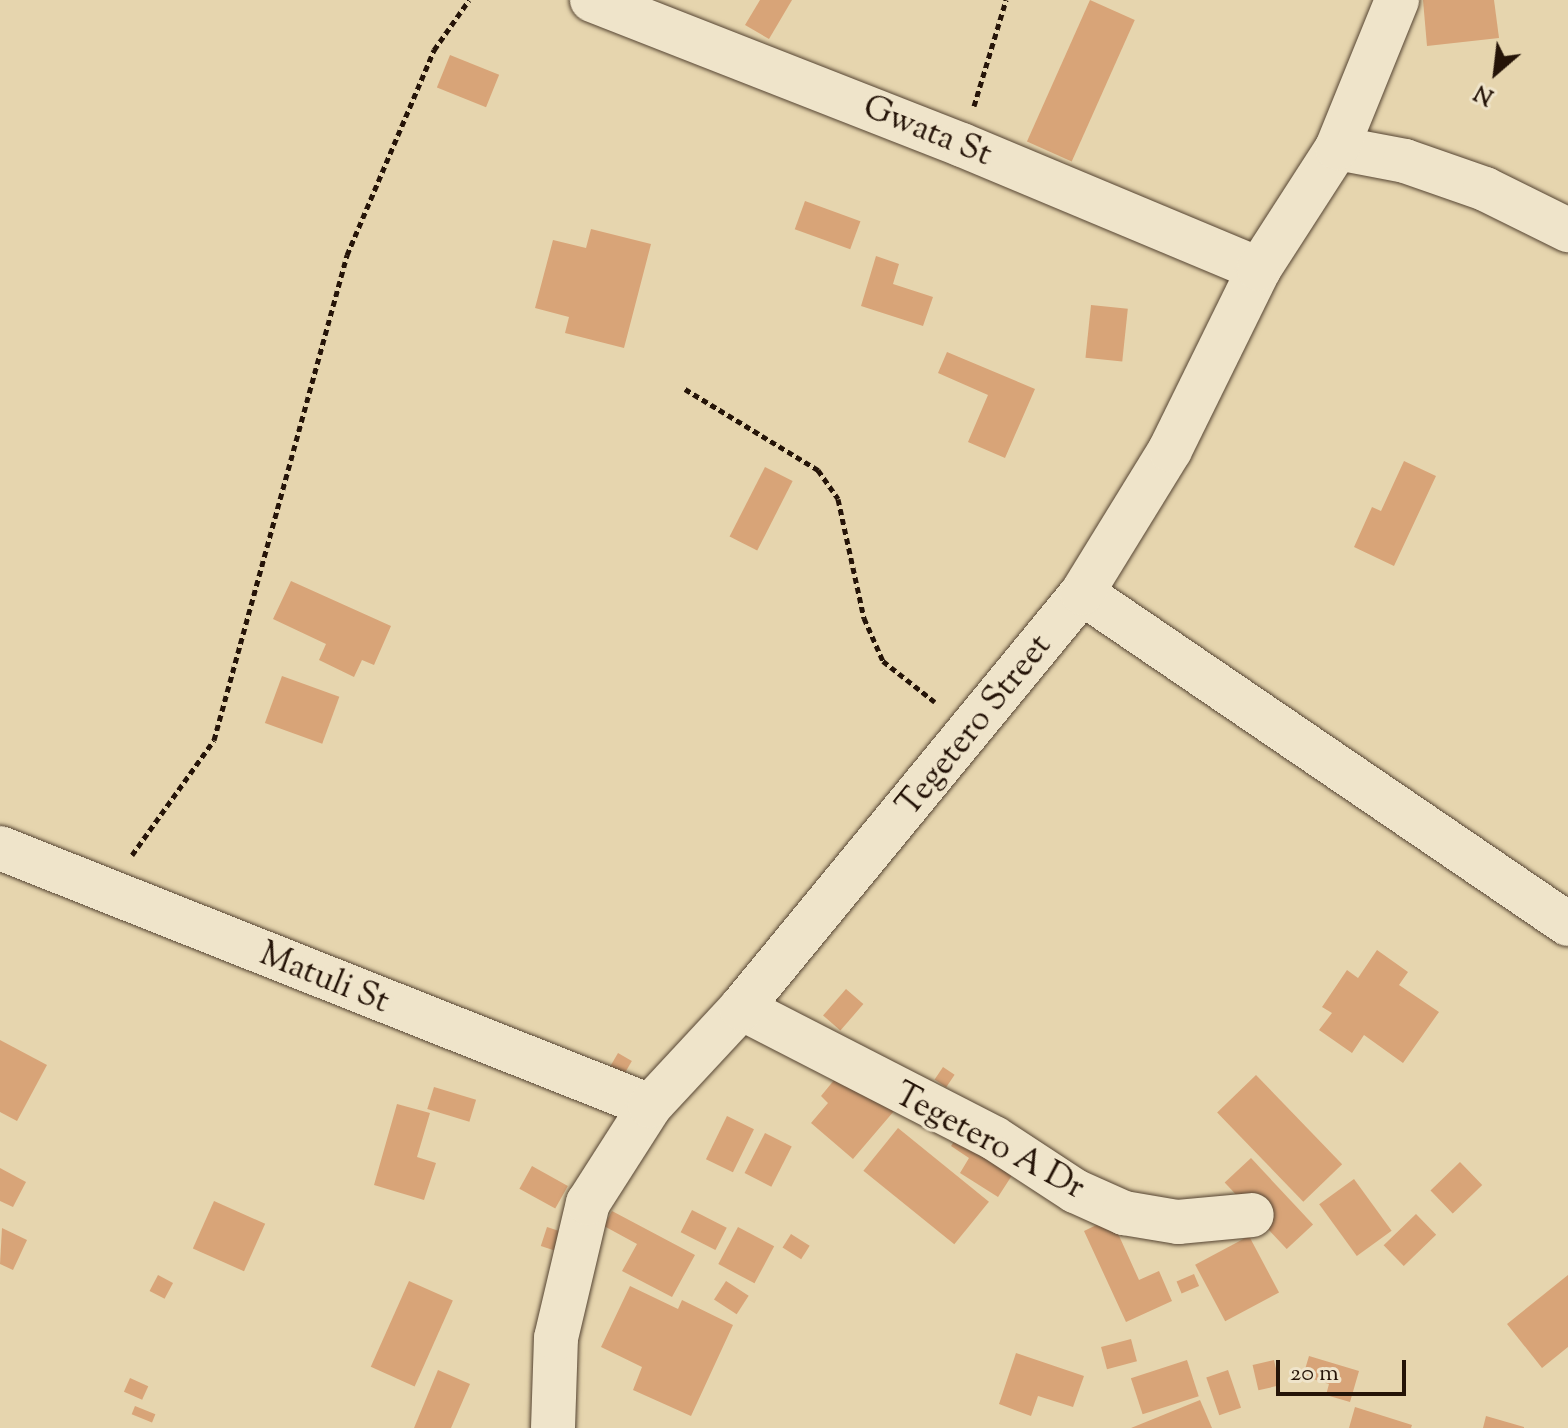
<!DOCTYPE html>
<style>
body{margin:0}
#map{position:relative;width:1568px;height:1428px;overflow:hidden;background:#e6d5ae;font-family:"Sorts Mill Goudy",serif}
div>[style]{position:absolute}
.building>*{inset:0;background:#d8a478;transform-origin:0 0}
.path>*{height:5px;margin-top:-2.5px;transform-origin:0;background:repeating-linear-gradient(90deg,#251408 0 6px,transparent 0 10px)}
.roads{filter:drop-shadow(0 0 2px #554432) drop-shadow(0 0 2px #554432)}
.minor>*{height:44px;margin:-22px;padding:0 22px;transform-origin:22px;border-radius:22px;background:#efe4ca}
span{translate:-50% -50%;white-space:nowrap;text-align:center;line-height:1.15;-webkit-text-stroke:7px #efe4ca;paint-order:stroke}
.street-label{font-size:34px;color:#251408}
.north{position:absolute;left:1456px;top:32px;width:80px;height:80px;-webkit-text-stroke:6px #efe4ca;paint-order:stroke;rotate:208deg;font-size:22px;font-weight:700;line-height:32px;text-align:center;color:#251408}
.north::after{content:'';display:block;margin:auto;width:28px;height:36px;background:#251408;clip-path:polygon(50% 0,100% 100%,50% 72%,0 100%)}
.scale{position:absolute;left:1276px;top:1360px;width:130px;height:36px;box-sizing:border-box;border:4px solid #251408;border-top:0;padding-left:10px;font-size:24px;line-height:28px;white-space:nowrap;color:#251408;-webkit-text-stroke:6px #efe4ca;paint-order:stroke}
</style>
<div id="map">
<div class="building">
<div style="clip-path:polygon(760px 0,792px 0,769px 39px,745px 25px)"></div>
<div style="left:1090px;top:0;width:49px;height:155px;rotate:24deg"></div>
<div style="clip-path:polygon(1423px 0,1494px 0,1499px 38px,1427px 46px)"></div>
<div style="left:450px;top:55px;width:53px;height:35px;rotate:22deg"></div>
<div style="left:805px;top:201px;width:59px;height:30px;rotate:20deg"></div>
<div style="clip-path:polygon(591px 229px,651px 244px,624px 348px,565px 333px,569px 317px,535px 308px,553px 240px,586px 248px)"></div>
<div style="clip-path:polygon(876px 256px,899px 264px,893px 284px,933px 297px,923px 326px,861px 306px)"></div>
<div style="left:1091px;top:305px;width:37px;height:53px;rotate:6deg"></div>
<div style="clip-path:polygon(947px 352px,1035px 389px,1005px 458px,968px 442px,988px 395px,938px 373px)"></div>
<div style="clip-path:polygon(1404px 461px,1436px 476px,1394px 566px,1354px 547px,1372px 507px,1381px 511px)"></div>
<div style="left:765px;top:467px;width:31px;height:78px;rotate:27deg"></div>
<div style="clip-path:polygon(291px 581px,391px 626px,374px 665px,362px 660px,354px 677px,319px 660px,326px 644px,273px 619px)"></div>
<div style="left:282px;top:676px;width:61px;height:50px;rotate:20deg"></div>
<div style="clip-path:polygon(1377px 950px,1408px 972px,1399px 985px,1439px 1012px,1403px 1063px,1364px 1035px,1352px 1053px,1319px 1030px,1332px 1013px,1322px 1007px,1347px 970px,1358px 978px)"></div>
<div style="left:846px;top:989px;width:23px;height:35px;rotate:41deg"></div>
<div style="clip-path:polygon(0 1040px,47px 1065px,17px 1121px,0 1112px)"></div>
<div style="left:618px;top:1053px;width:16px;height:16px;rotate:30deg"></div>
<div style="left:943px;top:1067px;width:14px;height:15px;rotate:34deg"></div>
<div style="clip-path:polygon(844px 1068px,894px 1111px,853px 1159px,811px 1123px,828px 1103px,821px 1096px)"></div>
<div style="left:1256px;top:1075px;width:124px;height:54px;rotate:46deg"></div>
<div style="left:434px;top:1087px;width:44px;height:23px;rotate:17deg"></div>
<div style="clip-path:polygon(397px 1104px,430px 1113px,417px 1157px,436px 1163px,424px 1200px,374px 1185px)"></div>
<div style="left:727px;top:1116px;width:30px;height:48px;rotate:26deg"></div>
<div style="left:898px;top:1128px;width:117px;height:55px;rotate:39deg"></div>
<div style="clip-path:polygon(962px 1130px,1018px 1166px,998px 1197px,960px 1173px,969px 1158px,951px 1146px)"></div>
<div style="left:765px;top:1133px;width:30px;height:45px;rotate:27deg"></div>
<div style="left:1251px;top:1158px;width:91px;height:36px;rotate:47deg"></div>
<div style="left:1460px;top:1162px;width:32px;height:41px;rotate:46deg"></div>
<div style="left:532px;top:1166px;width:41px;height:26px;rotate:29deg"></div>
<div style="clip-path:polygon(0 1168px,26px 1182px,13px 1207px,0 1201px)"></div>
<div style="left:1354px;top:1179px;width:64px;height:43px;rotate:54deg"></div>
<div style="left:214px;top:1201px;width:56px;height:52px;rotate:24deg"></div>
<div style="left:692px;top:1210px;width:39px;height:25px;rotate:27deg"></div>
<div style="clip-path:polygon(612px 1211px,695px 1255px,672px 1297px,622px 1271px,637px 1244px,604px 1226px)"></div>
<div style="left:1416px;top:1214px;width:29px;height:45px;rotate:46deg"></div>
<div style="clip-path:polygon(1111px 1218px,1139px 1280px,1159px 1271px,1172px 1301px,1126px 1322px,1084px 1231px)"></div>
<div style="left:547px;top:1227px;width:20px;height:20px;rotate:18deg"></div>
<div style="left:738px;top:1227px;width:41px;height:42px;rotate:28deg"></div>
<div style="clip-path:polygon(2px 1228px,27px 1240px,13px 1270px,0 1264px)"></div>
<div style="left:791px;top:1234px;width:22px;height:16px;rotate:32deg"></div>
<div style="left:1249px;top:1236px;width:64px;height:61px;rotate:62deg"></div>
<div style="left:1194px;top:1274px;width:13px;height:19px;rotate:67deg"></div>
<div style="left:158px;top:1275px;width:17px;height:18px;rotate:28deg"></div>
<div style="clip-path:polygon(1568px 1275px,1568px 1347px,1542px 1368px,1507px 1324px)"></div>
<div style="left:409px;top:1281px;width:48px;height:94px;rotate:24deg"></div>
<div style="left:726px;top:1281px;width:27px;height:22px;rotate:33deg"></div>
<div style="clip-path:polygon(630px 1286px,678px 1309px,682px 1300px,733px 1325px,691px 1416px,633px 1390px,642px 1367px,601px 1347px)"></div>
<div style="left:1131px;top:1339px;width:23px;height:31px;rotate:75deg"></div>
<div style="clip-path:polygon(1016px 1353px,1084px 1376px,1073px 1407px,1038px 1396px,1031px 1416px,999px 1404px)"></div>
<div style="clip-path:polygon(1309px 1356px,1359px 1371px,1350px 1402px,1326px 1395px,1329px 1384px,1303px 1376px)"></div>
<div style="left:1187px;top:1360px;width:38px;height:59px;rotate:72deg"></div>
<div style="left:1274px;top:1360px;width:26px;height:22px;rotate:77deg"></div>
<div style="clip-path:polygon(438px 1370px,470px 1384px,451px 1428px,414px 1428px)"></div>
<div style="left:1228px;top:1370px;width:40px;height:23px;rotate:71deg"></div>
<div style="left:130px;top:1378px;width:20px;height:15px;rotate:24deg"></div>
<div style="clip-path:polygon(1200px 1400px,1212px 1428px,1131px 1428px)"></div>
<div style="left:135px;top:1406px;width:22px;height:9px;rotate:22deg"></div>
<div style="clip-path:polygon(1355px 1407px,1412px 1425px,1411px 1428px,1349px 1428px)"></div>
<div style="clip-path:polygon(1486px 1416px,1524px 1427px,1524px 1428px,1483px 1428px)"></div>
</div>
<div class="path">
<div style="left:974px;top:106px;width:111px;rotate:-73.2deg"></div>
<div style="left:685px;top:389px;width:156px;rotate:31.3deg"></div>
<div style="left:818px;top:470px;width:35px;rotate:55deg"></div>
<div style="left:838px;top:499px;width:122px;rotate:77.7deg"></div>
<div style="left:864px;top:618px;width:47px;rotate:66.2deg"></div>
<div style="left:883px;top:661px;width:66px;rotate:38.3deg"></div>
<div style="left:132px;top:855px;width:141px;rotate:-54.5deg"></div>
<div style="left:214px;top:740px;width:503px;rotate:-74.66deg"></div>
<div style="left:347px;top:255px;width:223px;rotate:-67deg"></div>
<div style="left:434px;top:50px;width:61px;rotate:-55deg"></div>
</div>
<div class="roads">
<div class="minor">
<div style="left:592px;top:0;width:397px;rotate:21.4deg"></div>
<div style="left:962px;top:145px;width:322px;rotate:22.7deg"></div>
<div style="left:1337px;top:148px;width:69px;rotate:10.8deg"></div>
<div style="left:1405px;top:161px;width:85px;rotate:19.3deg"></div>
<div style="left:1485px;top:189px;width:93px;rotate:26.3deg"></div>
<div style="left:1082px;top:593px;width:588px;rotate:34.26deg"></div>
<div style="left:0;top:848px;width:699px;rotate:21.65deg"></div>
<div style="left:741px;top:1008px;width:284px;rotate:27.2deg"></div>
<div style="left:994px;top:1138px;width:97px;rotate:33.2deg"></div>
<div style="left:1075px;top:1191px;width:54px;rotate:24.2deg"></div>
<div style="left:1124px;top:1213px;width:55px;rotate:9.5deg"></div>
<div style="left:1178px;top:1222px;width:74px;rotate:-5.4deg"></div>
<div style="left:553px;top:1428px;width:90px;rotate:-88.1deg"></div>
<div style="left:556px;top:1338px;width:139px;rotate:-76.7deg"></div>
<div style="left:588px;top:1203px;width:115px;rotate:-57.4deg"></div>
<div style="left:650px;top:1106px;width:134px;rotate:-47.1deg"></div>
<div style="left:741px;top:1008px;width:537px;rotate:-50.59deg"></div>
<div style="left:1082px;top:593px;width:168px;rotate:-58.4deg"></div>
<div style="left:1170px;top:450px;width:202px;rotate:-63.8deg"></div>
<div style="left:1259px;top:269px;width:144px;rotate:-57.2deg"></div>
<div style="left:1337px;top:148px;width:160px;rotate:-67.9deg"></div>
</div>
</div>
<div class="street-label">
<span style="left:927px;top:132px;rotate:22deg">Gwata St</span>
<span style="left:975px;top:726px;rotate:-51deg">Tegetero Street</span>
<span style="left:324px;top:979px;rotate:22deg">Matuli St</span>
<span style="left:989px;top:1142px;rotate:28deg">Tegetero A Dr</span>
</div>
<div class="north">N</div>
<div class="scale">20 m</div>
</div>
